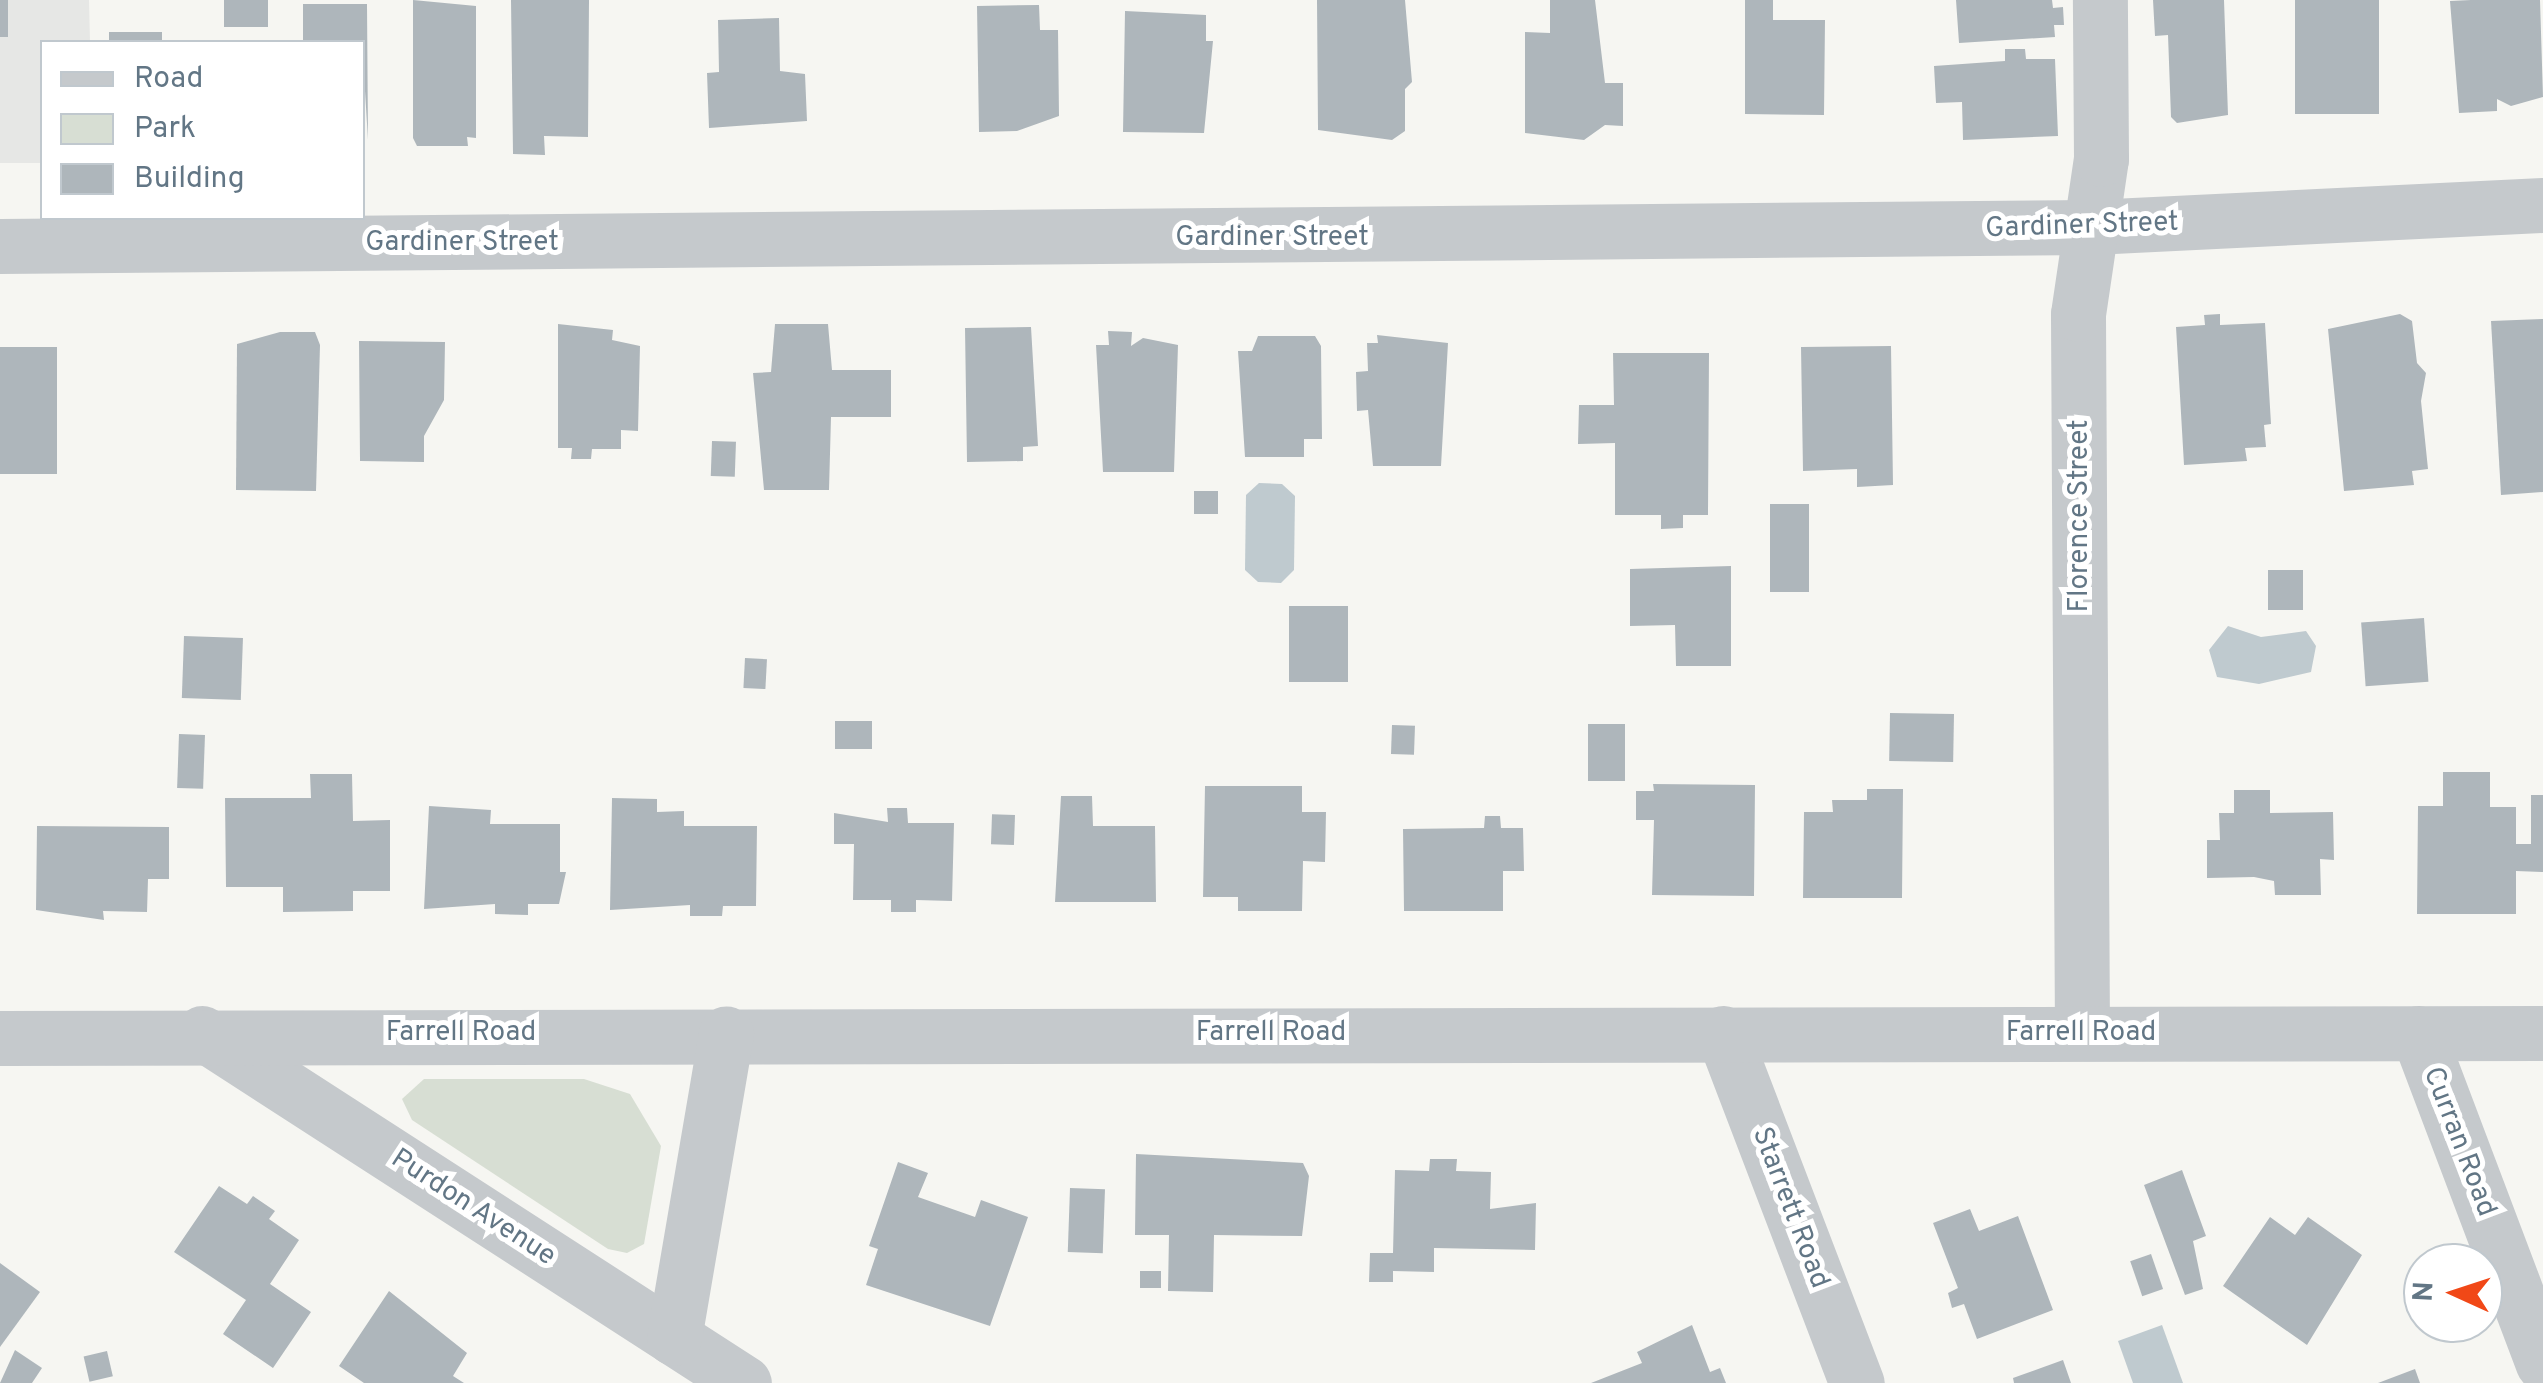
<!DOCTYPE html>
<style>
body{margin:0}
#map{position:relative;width:2543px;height:1383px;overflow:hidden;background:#f6f6f2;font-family:Overpass,sans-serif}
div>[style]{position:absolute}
.built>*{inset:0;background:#e6e7e5}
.green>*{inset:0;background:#d7ded3}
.water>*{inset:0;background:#bfcacf}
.building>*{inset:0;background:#aeb6bb;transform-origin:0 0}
.minor>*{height:55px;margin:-27.5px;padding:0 27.5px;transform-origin:27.5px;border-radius:27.5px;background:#c5c9cc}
span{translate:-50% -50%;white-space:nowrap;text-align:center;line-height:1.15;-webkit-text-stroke:10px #fff;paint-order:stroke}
.street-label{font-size:28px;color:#627685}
.legend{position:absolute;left:40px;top:40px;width:325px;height:180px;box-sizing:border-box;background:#fff;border:2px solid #c0c8ce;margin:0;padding:12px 18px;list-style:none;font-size:30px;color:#627685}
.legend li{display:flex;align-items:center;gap:20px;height:50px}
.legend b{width:50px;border:2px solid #c0c8ce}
.north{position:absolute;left:2403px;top:1243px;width:100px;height:100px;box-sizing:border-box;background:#fff;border:2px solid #c0c8ce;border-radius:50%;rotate:273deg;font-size:28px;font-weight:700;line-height:40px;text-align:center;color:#627685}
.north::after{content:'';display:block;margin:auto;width:35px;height:45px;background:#f14817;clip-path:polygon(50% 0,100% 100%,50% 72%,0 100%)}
</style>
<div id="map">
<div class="built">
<div style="clip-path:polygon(0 0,89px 0,90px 42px,42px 42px,42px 163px,0 163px)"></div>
</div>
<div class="green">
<div style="clip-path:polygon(424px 1079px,584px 1079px,630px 1094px,661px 1146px,644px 1244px,627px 1253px,608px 1249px,412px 1120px,402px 1099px)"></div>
</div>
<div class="water">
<div style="clip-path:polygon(1259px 483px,1282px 484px,1295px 496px,1294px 570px,1281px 583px,1258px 582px,1245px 570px,1246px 495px)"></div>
<div style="clip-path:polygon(2228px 626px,2261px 637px,2306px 631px,2316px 646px,2311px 672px,2259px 684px,2217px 677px,2209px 650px)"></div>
<div style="clip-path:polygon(2162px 1325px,2183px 1383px,2133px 1383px,2118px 1341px)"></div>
</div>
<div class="building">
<div style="left:0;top:0;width:8px;height:37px"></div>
<div style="left:224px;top:0;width:44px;height:27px"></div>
<div style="clip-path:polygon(413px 0,476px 6px,476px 138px,467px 137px,468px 146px,417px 146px,413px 138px)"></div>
<div style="clip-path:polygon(511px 0,589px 0,588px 137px,544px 136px,545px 155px,513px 154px)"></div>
<div style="clip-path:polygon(1317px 0,1405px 0,1412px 82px,1405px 89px,1405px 131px,1392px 140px,1318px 130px)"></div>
<div style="clip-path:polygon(1550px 0,1595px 0,1605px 83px,1623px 83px,1623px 126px,1605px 125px,1584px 140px,1525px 133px,1525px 32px,1550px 33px)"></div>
<div style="clip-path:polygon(1745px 0,1773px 0,1773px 20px,1825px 20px,1824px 115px,1745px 114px)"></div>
<div style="clip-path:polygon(1956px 0,2052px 0,2053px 8px,2063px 7px,2064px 25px,2054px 25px,2055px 37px,1959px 43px)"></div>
<div style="clip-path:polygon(2153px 0,2224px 0,2228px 115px,2177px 123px,2171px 117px,2168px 35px,2155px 36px)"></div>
<div style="left:2295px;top:0;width:84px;height:114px"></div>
<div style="clip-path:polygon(2471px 0,2540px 0,2543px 97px,2511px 106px,2497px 99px,2497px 111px,2459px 113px,2450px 1px)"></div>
<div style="clip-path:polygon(303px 4px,367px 4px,368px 140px,362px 42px,303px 42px)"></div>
<div style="clip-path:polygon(1039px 5px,1040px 30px,1058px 30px,1059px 116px,1017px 131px,979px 132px,977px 6px)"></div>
<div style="clip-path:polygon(1125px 11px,1206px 15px,1206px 41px,1213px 41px,1204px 133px,1123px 132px)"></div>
<div style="clip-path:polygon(779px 18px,780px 71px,805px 74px,807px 121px,709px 128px,707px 73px,719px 72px,718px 20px)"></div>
<div style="left:109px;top:32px;width:53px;height:10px"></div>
<div style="clip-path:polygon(2005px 49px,2025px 49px,2026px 59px,2055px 59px,2058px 136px,1963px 140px,1962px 102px,1936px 103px,1934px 66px,2005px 61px)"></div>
<div style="clip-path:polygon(2220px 314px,2220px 325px,2265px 323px,2271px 424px,2264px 425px,2266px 447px,2245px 448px,2247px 461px,2184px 465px,2176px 327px,2205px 325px,2204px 315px)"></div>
<div style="clip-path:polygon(2400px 314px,2412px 321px,2417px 363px,2426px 373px,2421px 401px,2428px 469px,2412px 471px,2414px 485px,2344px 491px,2328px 329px)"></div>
<div style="clip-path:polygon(2543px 319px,2543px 492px,2501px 495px,2491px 321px)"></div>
<div style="clip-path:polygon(558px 324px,613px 330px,612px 340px,640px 346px,638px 431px,621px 430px,621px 449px,592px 449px,591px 459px,571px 459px,572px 448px,558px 448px)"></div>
<div style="clip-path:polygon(775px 324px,828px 324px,832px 370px,891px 370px,891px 417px,831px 417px,829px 490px,764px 490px,753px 373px,771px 372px)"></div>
<div style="clip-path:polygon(1031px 327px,1038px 446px,1023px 447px,1023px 461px,967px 462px,965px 328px)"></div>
<div style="clip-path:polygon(1108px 331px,1132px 332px,1131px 346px,1143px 338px,1178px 345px,1174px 472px,1103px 472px,1096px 345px,1109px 345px)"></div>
<div style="clip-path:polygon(280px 332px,315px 332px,320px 345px,316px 491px,236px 490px,237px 344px)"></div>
<div style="clip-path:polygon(1377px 335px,1448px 343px,1441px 466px,1373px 466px,1368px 410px,1357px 411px,1356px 372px,1368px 371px,1367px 343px,1378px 343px)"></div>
<div style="clip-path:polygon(1258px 336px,1315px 336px,1321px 346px,1322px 439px,1304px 439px,1304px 457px,1245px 457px,1238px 351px,1252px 351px)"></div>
<div style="clip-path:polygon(359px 341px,445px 342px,444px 400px,424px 436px,424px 462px,360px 461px)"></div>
<div style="clip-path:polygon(1891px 346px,1893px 485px,1857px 487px,1857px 469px,1803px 471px,1801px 347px)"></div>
<div style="left:0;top:347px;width:57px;height:127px"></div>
<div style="clip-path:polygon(1613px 353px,1709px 353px,1708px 515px,1683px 515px,1683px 528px,1661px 529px,1661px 515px,1615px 515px,1615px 443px,1578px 444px,1579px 405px,1614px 405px)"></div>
<div style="left:712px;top:441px;width:24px;height:35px;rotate:2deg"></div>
<div style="left:1194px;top:491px;width:24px;height:23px"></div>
<div style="left:1770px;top:504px;width:39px;height:88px"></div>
<div style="clip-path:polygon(1731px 566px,1731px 666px,1676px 666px,1675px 625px,1630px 626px,1630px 569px)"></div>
<div style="left:2268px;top:570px;width:35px;height:40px"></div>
<div style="left:1289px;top:606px;width:59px;height:76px"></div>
<div style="left:2424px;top:618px;width:64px;height:63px;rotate:86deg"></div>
<div style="left:184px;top:636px;width:59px;height:62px;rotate:2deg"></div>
<div style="left:745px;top:658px;width:22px;height:30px;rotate:3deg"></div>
<div style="left:1890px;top:713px;width:64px;height:48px;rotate:1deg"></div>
<div style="left:835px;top:721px;width:37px;height:28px"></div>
<div style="left:1588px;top:724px;width:37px;height:57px"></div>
<div style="left:1392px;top:725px;width:23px;height:29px;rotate:2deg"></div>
<div style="left:179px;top:734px;width:26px;height:54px;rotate:2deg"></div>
<div style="clip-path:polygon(2443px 772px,2490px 772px,2490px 807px,2516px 807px,2516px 844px,2531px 844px,2531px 795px,2543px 795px,2543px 872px,2516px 871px,2516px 914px,2417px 914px,2418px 806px,2443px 806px)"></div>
<div style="clip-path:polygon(310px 774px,352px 774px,353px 821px,390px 820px,390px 891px,353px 891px,353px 911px,283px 912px,283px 887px,226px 887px,225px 798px,311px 798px)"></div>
<div style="clip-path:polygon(1653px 784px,1755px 785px,1754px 896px,1652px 895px,1654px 820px,1636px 820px,1636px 791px,1654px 791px)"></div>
<div style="clip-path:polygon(1205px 786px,1302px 786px,1302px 812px,1326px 812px,1325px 862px,1303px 861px,1302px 911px,1238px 911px,1238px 897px,1203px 897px)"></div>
<div style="clip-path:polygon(1867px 789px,1903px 789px,1902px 898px,1803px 898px,1804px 812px,1833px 812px,1832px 800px,1867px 800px)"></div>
<div style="clip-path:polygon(2234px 790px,2270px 790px,2270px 813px,2333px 812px,2334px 860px,2320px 859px,2321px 895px,2275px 895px,2274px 881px,2254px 877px,2207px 878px,2207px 840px,2220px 840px,2219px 813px,2234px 813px)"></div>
<div style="clip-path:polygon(1061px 796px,1092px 796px,1093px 826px,1155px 826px,1156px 902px,1055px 902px)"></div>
<div style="clip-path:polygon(612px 798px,657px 799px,657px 812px,684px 811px,684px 826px,757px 826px,756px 906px,723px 906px,722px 916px,690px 916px,690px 905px,610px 910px)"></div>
<div style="clip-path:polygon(429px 806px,491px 810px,490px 824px,560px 824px,560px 872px,566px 872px,559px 904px,528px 904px,528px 915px,495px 914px,495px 904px,424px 909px)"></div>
<div style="clip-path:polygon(887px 808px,907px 808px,908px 823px,954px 823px,952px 901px,916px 900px,916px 912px,891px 912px,891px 900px,853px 900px,854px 844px,834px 844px,834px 813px,888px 822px)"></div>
<div style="left:1015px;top:815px;width:30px;height:23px;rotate:92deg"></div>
<div style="clip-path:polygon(1485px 816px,1500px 816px,1501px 828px,1523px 828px,1524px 871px,1503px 871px,1503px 911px,1404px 911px,1403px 829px,1484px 828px)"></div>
<div style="clip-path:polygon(37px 826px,169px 827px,169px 879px,148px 879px,147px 912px,103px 911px,104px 920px,36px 910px)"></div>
<div style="clip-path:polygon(1136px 1154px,1303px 1163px,1309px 1176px,1302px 1236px,1214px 1235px,1213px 1292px,1168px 1291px,1169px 1235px,1135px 1235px)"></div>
<div style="clip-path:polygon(1430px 1159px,1457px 1159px,1456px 1171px,1491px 1172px,1490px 1209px,1536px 1203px,1535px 1250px,1434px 1248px,1434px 1272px,1393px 1271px,1393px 1282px,1369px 1282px,1370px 1253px,1393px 1253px,1395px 1170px,1429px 1171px)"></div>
<div style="clip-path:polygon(898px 1162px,928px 1173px,918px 1197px,975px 1217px,981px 1200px,1028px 1217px,990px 1326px,866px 1285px,878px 1249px,869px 1246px)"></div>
<div style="clip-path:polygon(2182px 1170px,2206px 1236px,2193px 1241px,2203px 1289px,2185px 1295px,2144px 1185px)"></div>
<div style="clip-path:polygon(219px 1186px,247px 1204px,253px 1196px,275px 1211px,269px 1219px,299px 1240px,270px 1284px,311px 1312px,273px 1368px,223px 1334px,246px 1300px,174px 1252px)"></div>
<div style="left:1070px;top:1188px;width:35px;height:64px;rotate:2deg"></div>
<div style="clip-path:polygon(1970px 1209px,1979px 1231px,2018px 1216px,2053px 1310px,1977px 1339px,1964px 1304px,1952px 1308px,1948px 1293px,1958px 1288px,1933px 1223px)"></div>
<div style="clip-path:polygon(2270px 1217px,2295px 1235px,2308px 1217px,2362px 1255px,2307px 1345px,2223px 1286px)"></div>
<div style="left:2151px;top:1254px;width:37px;height:22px;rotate:71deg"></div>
<div style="clip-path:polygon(0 1263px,40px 1292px,0 1347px)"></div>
<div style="left:1140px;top:1271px;width:21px;height:17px"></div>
<div style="clip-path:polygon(389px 1291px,467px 1353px,453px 1376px,464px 1383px,364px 1383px,339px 1366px)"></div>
<div style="clip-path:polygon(1692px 1325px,1710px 1372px,1720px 1368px,1726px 1383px,1591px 1383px,1642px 1363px,1637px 1352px)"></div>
<div style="clip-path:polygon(15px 1350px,42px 1368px,32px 1383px,0 1383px)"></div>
<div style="left:107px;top:1351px;width:26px;height:24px;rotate:77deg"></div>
<div style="clip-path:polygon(2063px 1360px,2071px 1383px,2014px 1383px,2013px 1378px)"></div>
<div style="clip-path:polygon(2415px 1369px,2420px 1383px,2378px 1383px)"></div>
</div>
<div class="minor">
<div style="left:0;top:246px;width:2092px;rotate:-0.52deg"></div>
<div style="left:2092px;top:227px;width:452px;rotate:-2.8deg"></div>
<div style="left:202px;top:1033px;width:645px;rotate:32.85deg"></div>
<div style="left:1723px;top:1033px;width:375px;rotate:69.1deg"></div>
<div style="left:2082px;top:1033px;width:719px;rotate:-90.32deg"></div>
<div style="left:2078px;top:314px;width:157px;rotate:-81.6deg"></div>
<div style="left:2101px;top:159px;width:159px;rotate:-90.4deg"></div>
<div style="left:2418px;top:1033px;width:353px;rotate:69.3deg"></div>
<div style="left:0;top:1038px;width:2543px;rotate:-0.11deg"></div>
<div style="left:674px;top:1338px;width:309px;rotate:-80.3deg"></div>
</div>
<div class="street-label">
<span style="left:2082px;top:226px;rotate:-2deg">Gardiner Street</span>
<span style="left:1272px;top:238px">Gardiner Street</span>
<span style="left:462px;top:243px">Gardiner Street</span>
<span style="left:2080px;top:516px;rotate:-90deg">Florence Street</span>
<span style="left:461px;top:1033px">Farrell Road</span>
<span style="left:1271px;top:1033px">Farrell Road</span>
<span style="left:2081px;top:1033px">Farrell Road</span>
<span style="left:2459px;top:1142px;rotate:69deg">Curran Road</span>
<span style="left:473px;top:1208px;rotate:33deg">Purdon Avenue</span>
<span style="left:1790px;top:1208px;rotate:69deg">Starrett Road</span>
</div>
<ul class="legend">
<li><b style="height:12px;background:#c5c9cc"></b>Road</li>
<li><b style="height:28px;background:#d7ded3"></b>Park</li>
<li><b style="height:28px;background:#aeb6bb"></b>Building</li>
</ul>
<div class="north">N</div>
</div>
